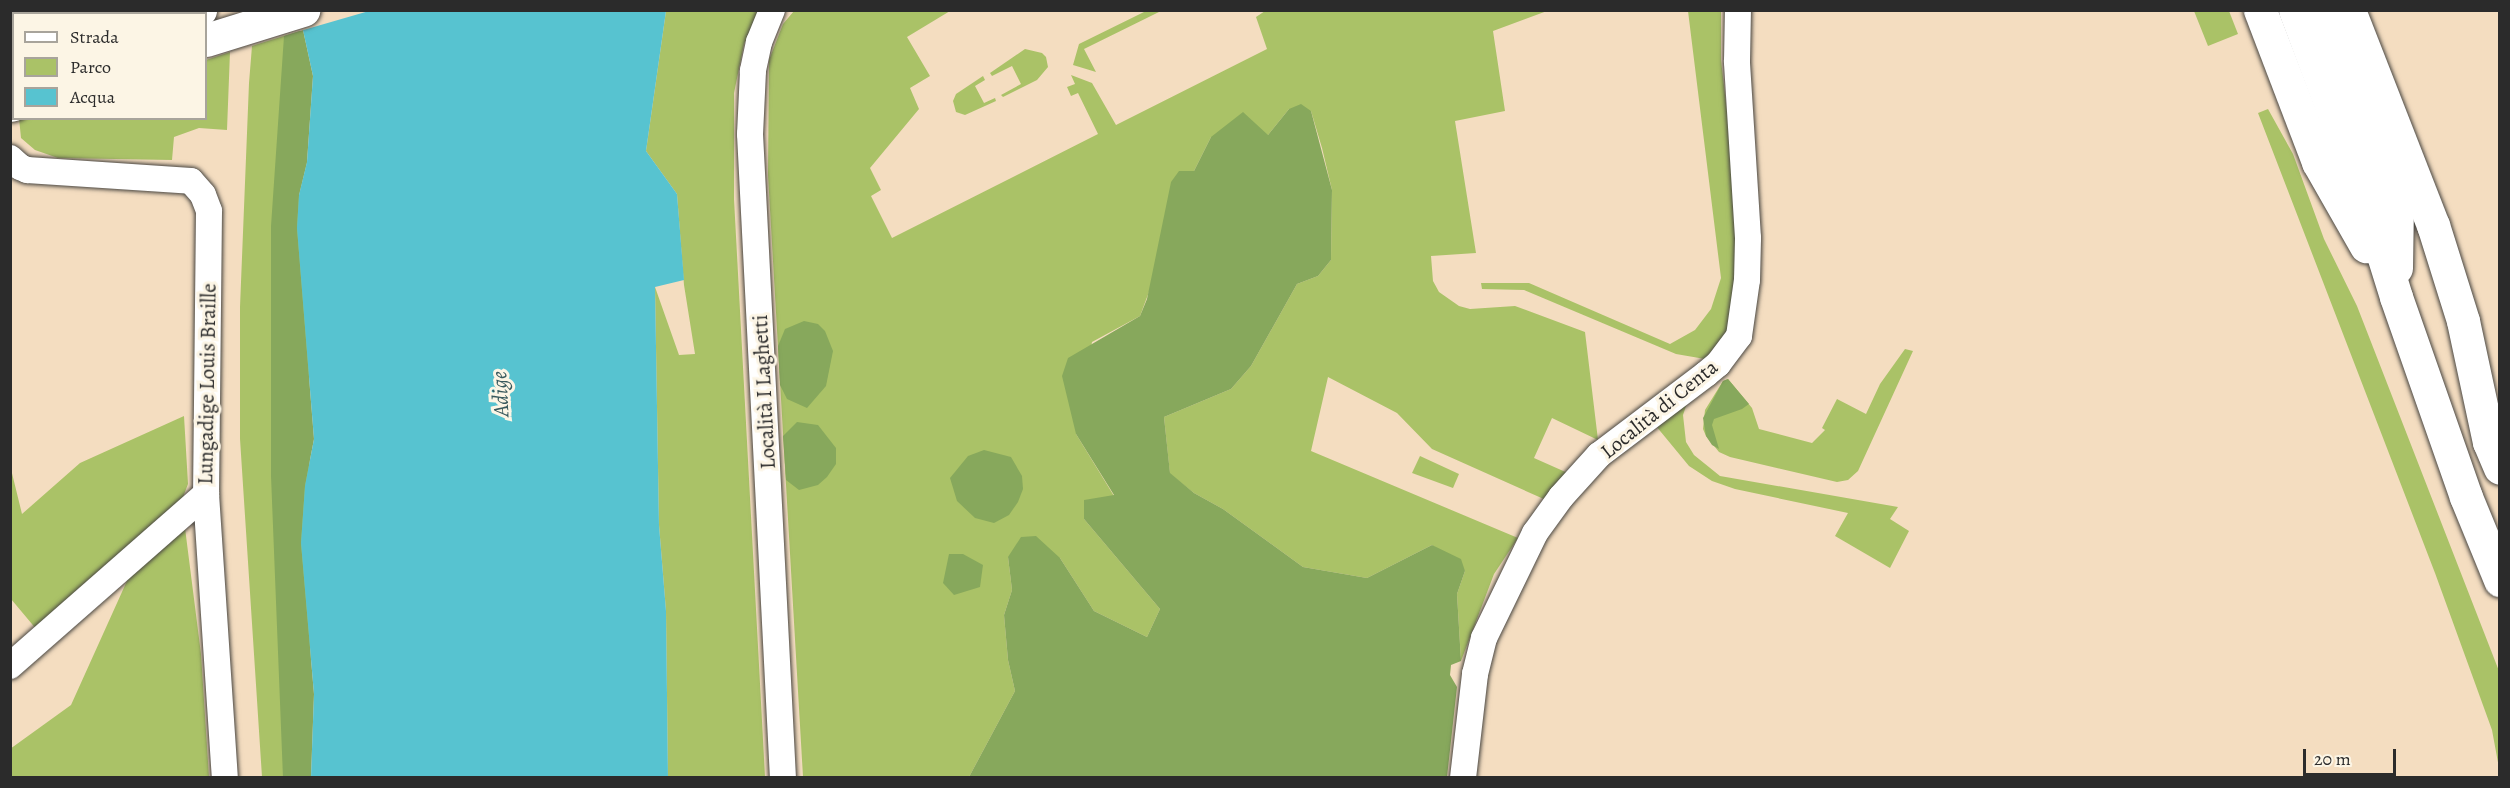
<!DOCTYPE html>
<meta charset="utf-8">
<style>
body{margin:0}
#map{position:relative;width:2510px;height:788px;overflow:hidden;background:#f4ddc0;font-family:Alegreya,serif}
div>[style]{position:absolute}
.green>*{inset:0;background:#aac267}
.forest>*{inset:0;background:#87a85c}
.water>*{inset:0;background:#57c3d0}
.pier>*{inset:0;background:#f4ddc0}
.roads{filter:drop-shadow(0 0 2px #494641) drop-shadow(0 0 2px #494641)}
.street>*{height:26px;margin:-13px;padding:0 13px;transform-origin:13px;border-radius:13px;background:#fff}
.highway>*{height:33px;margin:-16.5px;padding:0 16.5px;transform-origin:16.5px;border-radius:16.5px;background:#fff}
span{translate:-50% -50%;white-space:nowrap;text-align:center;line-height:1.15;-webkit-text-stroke:6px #fcf5e5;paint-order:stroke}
.street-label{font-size:21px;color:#2b2b2b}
.water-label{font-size:22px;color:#38595d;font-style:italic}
.frame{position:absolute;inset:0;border:12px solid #2b2b2b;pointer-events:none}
.legend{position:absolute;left:12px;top:12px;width:195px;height:108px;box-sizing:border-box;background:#fcf5e5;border:2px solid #a8a49b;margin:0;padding:8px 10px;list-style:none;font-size:18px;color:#2b2b2b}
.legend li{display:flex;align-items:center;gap:12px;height:30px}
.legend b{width:30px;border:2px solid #a8a49b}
.scale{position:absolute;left:2303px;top:749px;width:93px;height:27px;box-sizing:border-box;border:3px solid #2b2b2b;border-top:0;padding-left:8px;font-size:18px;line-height:21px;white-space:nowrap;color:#2b2b2b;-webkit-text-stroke:4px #fcf5e5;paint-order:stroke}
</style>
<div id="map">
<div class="green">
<div style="clip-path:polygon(666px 11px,759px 11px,744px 44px,734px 93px,734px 199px,765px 777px,668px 777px,666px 611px,659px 525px,655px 287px,679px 355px,695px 354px,684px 285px,677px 194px,646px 151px)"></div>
<div style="clip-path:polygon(794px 11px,950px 11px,907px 37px,930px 76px,910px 88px,919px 109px,870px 168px,881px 190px,871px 196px,892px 238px,1098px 134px,1078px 93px,1071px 96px,1067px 87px,1075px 84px,1071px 75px,1092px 83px,1116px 125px,1267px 49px,1256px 17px,1265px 11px,1547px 11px,1493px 31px,1505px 111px,1455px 121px,1476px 253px,1431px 256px,1433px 281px,1439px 292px,1459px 306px,1470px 309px,1515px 306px,1585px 332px,1598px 440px,1552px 418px,1534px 458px,1570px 474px,1546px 500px,1432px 449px,1397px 413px,1328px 377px,1311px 451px,1518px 538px,1494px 574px,1461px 661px,1457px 594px,1465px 571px,1432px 545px,1367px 578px,1303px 567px,1223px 509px,1194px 493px,1170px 474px,1164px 417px,1231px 389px,1251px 366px,1297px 284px,1318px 276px,1331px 260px,1332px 190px,1322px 148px,1311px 111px,1289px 109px,1268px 135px,1211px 137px,1194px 171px,1140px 316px,1092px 342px,1076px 434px,1114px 496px,1084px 519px,1160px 609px,1147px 637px,1094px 611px,1060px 558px,1008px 557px,1012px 590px,1004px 615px,1008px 660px,1015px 691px,969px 777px,803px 777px,768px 175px,769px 60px,783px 24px)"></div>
<div style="clip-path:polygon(1146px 11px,1161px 11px,1084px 49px,1096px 72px,1073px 65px,1079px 44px)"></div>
<div style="clip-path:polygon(1688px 11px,1721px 11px,1721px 60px,1740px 224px,1730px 328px,1705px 359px,1676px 354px,1524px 290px,1482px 289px,1481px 283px,1529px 283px,1670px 344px,1695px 330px,1711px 309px,1721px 278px)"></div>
<div style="clip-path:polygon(2194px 11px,2229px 11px,2238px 34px,2208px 46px)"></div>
<div style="clip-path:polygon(303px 30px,307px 162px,299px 195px,309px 361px,311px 777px,262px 777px,240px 439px,240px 307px,249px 83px,252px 46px)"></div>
<div style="clip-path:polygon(1025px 49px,1042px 53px,1046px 57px,1048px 67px,1037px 80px,1003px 97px,1001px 95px,1021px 84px,1012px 66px,992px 76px,990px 73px)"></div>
<div style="clip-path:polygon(230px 52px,227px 130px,199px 128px,174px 137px,172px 160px,58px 158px,35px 150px,21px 138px,19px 118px,206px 118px,206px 60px)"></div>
<div style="clip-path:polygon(983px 76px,985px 80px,975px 86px,984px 103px,995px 98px,996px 101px,965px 115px,956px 112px,953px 101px,956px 94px)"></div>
<div style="clip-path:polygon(2268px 109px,2293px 154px,2324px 239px,2357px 306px,2499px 671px,2499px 768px,2492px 730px,2435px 573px,2258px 113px)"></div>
<div style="clip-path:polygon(1905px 349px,1913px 351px,1858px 471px,1848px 480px,1837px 482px,1730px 457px,1719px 452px,1706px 436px,1703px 429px,1705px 410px,1723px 381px,1728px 379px,1752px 408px,1759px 429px,1812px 443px,1825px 430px,1822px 428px,1837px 399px,1866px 414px,1880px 384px)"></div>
<div style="clip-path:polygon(1687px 403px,1683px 415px,1686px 442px,1694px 455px,1720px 476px,1898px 507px,1890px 519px,1909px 531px,1890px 568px,1835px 536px,1848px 513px,1735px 489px,1712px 481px,1689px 466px,1656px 426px)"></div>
<div style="clip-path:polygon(184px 416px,188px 484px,183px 497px,170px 512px,37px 630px,11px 599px,10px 465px,22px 514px,80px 463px)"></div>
<div style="clip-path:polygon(1420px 456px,1459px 474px,1453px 488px,1412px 473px)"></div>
<div style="clip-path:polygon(185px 528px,201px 654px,209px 777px,11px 777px,10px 749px,71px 705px,131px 572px)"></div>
</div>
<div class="forest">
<div style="clip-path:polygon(303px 30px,313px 76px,307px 162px,299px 195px,297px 228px,314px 439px,305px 486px,301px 543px,314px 694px,311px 777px,283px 778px,271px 476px,271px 226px,284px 36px)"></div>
<div style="clip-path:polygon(1301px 104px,1311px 111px,1332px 190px,1331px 260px,1318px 276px,1297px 284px,1251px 366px,1231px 389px,1164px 417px,1170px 473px,1194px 493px,1223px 509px,1303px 567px,1367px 578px,1432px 545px,1461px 559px,1465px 571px,1457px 594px,1461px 661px,1451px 665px,1450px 675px,1457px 687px,1447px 777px,969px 777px,1015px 691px,1008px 660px,1004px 615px,1012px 590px,1008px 557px,1021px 537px,1036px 536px,1060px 558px,1094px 611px,1147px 637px,1160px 609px,1084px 519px,1084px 500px,1114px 495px,1076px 434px,1062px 376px,1068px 358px,1140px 316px,1147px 299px,1171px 182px,1179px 171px,1194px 171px,1211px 137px,1243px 112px,1268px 135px,1289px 109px)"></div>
<div style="clip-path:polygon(804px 321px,818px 324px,825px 331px,833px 351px,826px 386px,807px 408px,787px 399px,780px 385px,778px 346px,785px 329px)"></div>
<div style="clip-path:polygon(1728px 379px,1749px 404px,1742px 409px,1714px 419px,1712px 425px,1719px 449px,1712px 445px,1706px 436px,1703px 418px,1723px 381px)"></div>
<div style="clip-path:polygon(797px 422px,818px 425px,836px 448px,836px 464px,827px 477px,818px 485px,799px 490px,786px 480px,783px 436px)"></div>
<div style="clip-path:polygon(984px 450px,1011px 457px,1022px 476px,1023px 489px,1018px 502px,1009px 515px,994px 523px,975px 518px,957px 501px,950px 478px,968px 456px)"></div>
<div style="clip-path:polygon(949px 554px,963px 554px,983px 565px,980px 587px,954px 595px,943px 583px)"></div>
</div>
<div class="water">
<div style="clip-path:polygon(306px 11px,666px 11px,646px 151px,677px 194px,684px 280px,655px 287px,659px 525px,666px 611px,668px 777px,311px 777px,314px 694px,301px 543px,305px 486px,314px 439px,297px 228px,299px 195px,307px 162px,313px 76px,303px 30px)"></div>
</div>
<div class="pier">
<div style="clip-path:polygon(303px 10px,369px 11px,300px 31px)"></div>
</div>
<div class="roads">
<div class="street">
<div style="left:772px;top:10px;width:35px;rotate:112deg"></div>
<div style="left:759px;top:42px;width:30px;rotate:102deg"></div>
<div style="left:753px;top:71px;width:63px;rotate:92.7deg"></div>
<div style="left:750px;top:134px;width:645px;rotate:87.07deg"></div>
<div style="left:10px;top:158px;width:13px;rotate:42deg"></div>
<div style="left:20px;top:167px;width:8px;rotate:23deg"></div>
<div style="left:27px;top:170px;width:164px;rotate:3.8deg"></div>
<div style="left:191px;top:181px;width:18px;rotate:49deg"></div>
<div style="left:203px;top:195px;width:17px;rotate:69deg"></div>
<div style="left:209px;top:211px;width:283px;rotate:90.6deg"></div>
<div style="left:206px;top:494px;width:285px;rotate:86.2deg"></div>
<div style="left:10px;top:666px;width:261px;rotate:-41.3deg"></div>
<div style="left:1463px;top:778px;width:105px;rotate:-83.4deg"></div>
<div style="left:1475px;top:674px;width:37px;rotate:-76deg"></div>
<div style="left:1484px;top:638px;width:117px;rotate:-64.1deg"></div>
<div style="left:1535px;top:533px;width:44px;rotate:-54.2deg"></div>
<div style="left:1561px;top:497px;width:57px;rotate:-47.9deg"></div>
<div style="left:1599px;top:455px;width:134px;rotate:-37.1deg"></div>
<div style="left:1706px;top:374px;width:16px;rotate:-40deg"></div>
<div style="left:1718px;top:364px;width:35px;rotate:-53deg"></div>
<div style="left:1739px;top:336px;width:57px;rotate:-81.9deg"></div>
<div style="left:1747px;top:280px;width:42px;rotate:-88.6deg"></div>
<div style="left:1748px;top:238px;width:177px;rotate:-93.6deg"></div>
<div style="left:1737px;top:61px;width:51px;rotate:-88.9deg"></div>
</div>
<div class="highway">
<div style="left:2260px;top:10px;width:163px;rotate:69.1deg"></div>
<div style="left:2318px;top:162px;width:97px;rotate:60.3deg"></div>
<div style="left:2295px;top:10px;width:197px;rotate:69.4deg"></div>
<div style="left:2364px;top:194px;width:108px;rotate:72.7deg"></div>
<div style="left:2396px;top:297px;width:212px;rotate:70.7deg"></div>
<div style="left:2466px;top:497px;width:90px;rotate:67.7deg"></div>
<div style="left:2323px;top:10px;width:208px;rotate:69.1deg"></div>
<div style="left:2397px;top:204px;width:64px;rotate:90.9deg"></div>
<div style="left:2349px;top:10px;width:231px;rotate:68.7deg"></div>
<div style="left:2433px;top:225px;width:101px;rotate:72.6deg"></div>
<div style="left:2463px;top:321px;width:124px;rotate:77.9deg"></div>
<div style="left:2489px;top:442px;width:28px;rotate:67deg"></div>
<div style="left:191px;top:14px;width:10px;rotate:-24deg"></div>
<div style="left:206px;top:40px;width:102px;rotate:-17.2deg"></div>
<div style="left:10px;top:69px;width:4px;rotate:-14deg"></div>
<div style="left:10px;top:105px;width:4px;rotate:-14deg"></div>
</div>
</div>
<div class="street-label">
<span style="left:207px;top:384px;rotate:-89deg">Lungadige Louis Braille</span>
<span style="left:764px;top:392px;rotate:-93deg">Località I Laghetti</span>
<span style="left:1659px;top:409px;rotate:-39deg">Località di Centa</span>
</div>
<div class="water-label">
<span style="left:501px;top:394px;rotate:-93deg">Adige</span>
</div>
<div class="frame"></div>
<ul class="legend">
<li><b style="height:8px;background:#fff"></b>Strada</li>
<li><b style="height:16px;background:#aac267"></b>Parco</li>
<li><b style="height:16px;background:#57c3d0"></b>Acqua</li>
</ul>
<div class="scale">20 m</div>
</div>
